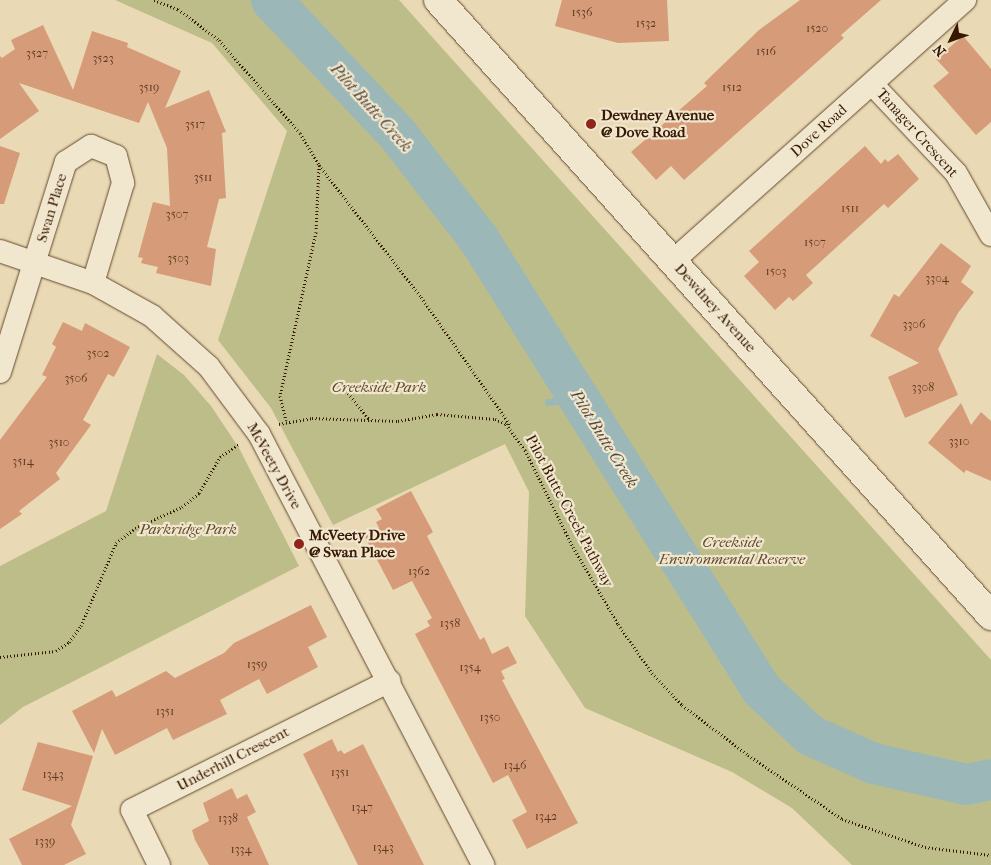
<!DOCTYPE html>
<style>
body{margin:0}
#map{position:relative;width:991px;height:865px;overflow:hidden;background:#e9d9b4;font-family:"IM FELL French Canon",serif}
div>[style]{position:absolute}
.green>*{inset:0;background:#bdbd89}
.stream>*{height:7px;margin:-3.5px;padding:0 3.5px;transform-origin:3.5px;border-radius:3.5px;background:#9cb7b8}
.river>*{height:41px;margin:-20.5px;padding:0 20.5px;transform-origin:20.5px;border-radius:20.5px;background:#9cb7b8}
.building>*{inset:0;background:#d69c79}
.path>*{height:3px;margin-top:-1.5px;transform-origin:0;background:repeating-linear-gradient(90deg,#371903 0 1px,transparent 0 3.5px)}
.roads{filter:drop-shadow(0 0 1px #64492f) drop-shadow(0 0 1px #64492f)}
.minor>*{height:22px;margin:-11px;padding:0 11px;transform-origin:11px;border-radius:11px;background:#f1e6ce}
.tertiary>*{height:28px;margin:-14px;padding:0 14px;transform-origin:14px;border-radius:14px;background:#f1e6ce}
.dots>*{width:14px;height:14px;translate:-50% -50%;box-sizing:border-box;border:2px solid #f1e6ce;border-radius:50%}
span{translate:-50% -50%;white-space:nowrap;text-align:center;line-height:1.15;-webkit-text-stroke:4.5px #f1e6ce;paint-order:stroke}
.number-label{font-size:12px;color:#5f3a20}
.number-label span{-webkit-text-stroke-width:0}
.poi-label{font-size:15px;color:#371903;font-weight:700}
.left{translate:0 -50%;text-align:left}
.street-label{font-size:15px;color:#371903}
.park-label{font-size:15px;color:#5f4a2b;font-style:italic}
.water-label{font-size:16px;color:#554839;font-style:italic}
.north{position:absolute;left:926px;top:15px;width:50px;height:50px;-webkit-text-stroke:4px #f1e6ce;paint-order:stroke;rotate:228deg;font-size:14px;font-weight:700;line-height:20px;text-align:center;color:#371903}
.north::after{content:'';display:block;margin:auto;width:18px;height:22px;background:#371903;clip-path:polygon(50% 0,100% 100%,50% 72%,0 100%)}
</style>
<div id="map">
<div class="green">
<div style="clip-path:polygon(115px 0,399px 0,991px 660px,991px 865px,852px 865px,792px 808px,732px 772px,585px 708px,525px 616px,529px 492px,505px 444px,333px 525px,271px 408px,218px 340px,287px 131px,212px 43px)"></div>
<div style="clip-path:polygon(157px 354px,184px 375px,211px 406px,239px 448px,299px 566px,23px 707px,0 725px,0 566px,106px 511px)"></div>
</div>
<div class="stream">
<div style="left:548px;top:402px;width:14px;rotate:-8deg"></div>
<div style="left:562px;top:400px;width:28px;rotate:27deg"></div>
</div>
<div class="river">
<div style="left:271px;top:0;width:185px;rotate:46.7deg"></div>
<div style="left:398px;top:135px;width:130px;rotate:52.2deg"></div>
<div style="left:478px;top:238px;width:532px;rotate:57.89deg"></div>
<div style="left:761px;top:689px;width:67px;rotate:43.2deg"></div>
<div style="left:810px;top:735px;width:69px;rotate:24deg"></div>
<div style="left:873px;top:763px;width:95px;rotate:12.7deg"></div>
<div style="left:966px;top:784px;width:25px;rotate:-11deg"></div>
</div>
<div class="building">
<div style="clip-path:polygon(562px 0,667px 0,669px 41px,618px 43px,555px 26px)"></div>
<div style="clip-path:polygon(800px 0,881px 0,841px 35px,844px 38px,684px 180px,671px 166px,656px 180px,631px 152px,707px 86px,704px 83px,759px 30px)"></div>
<div style="clip-path:polygon(43px 25px,73px 90px,92px 31px,128px 43px,127px 47px,181px 71px,165px 108px,209px 90px,226px 132px,222px 133px,226px 198px,219px 199px,207px 247px,216px 249px,211px 286px,156px 273px,158px 267px,141px 263px,143px 258px,138px 257px,153px 202px,170px 206px,167px 148px,148px 102px,139px 123px,19px 83px,39px 111px,0 139px,0 56px,2px 58px,15px 49px,11px 40px)"></div>
<div style="clip-path:polygon(963px 36px,991px 69px,991px 122px,976px 135px,933px 86px,949px 73px,936px 59px)"></div>
<div style="clip-path:polygon(0 146px,20px 153px,4px 204px,0 204px)"></div>
<div style="clip-path:polygon(865px 146px,881px 164px,885px 159px,888px 162px,898px 154px,919px 179px,888px 208px,884px 204px,806px 275px,813px 283px,793px 301px,789px 297px,775px 310px,744px 276px,759px 262px,749px 251px)"></div>
<div style="clip-path:polygon(941px 243px,971px 266px,961px 282px,974px 292px,958px 313px,938px 349px,958px 395px,905px 418px,888px 377px,919px 363px,870px 336px,894px 294px,899px 297px)"></div>
<div style="clip-path:polygon(63px 322px,82px 331px,85px 323px,130px 347px,114px 377px,108px 374px,83px 420px,91px 425px,56px 473px,60px 479px,19px 511px,22px 514px,0 529px,0 440px,47px 377px,42px 375px,56px 347px,52px 344px)"></div>
<div style="clip-path:polygon(961px 403px,971px 425px,981px 412px,991px 421px,991px 481px,966px 470px,964px 473px,928px 443px)"></div>
<div style="clip-path:polygon(411px 491px,433px 532px,427px 536px,480px 640px,484px 637px,492px 654px,508px 646px,517px 663px,501px 671px,505px 679px,502px 680px,578px 823px,527px 849px,512px 820px,527px 812px,508px 775px,493px 783px,415px 634px,430px 626px,427px 621px,432px 618px,412px 581px,393px 590px,364px 535px,379px 528px,376px 522px,382px 519px,376px 509px)"></div>
<div style="clip-path:polygon(311px 605px,327px 637px,308px 647px,318px 667px,267px 694px,259px 679px,220px 700px,227px 714px,173px 740px,167px 728px,115px 755px,102px 729px,94px 753px,72px 711px,112px 690px,116px 697px,166px 671px,175px 678px,224px 653px,234px 643px)"></div>
<div style="clip-path:polygon(332px 739px,338px 752px,341px 750px,344px 754px,363px 744px,424px 865px,358px 865px,303px 754px)"></div>
<div style="clip-path:polygon(38px 742px,93px 756px,71px 825px,86px 854px,64px 865px,22px 865px,9px 839px,72px 806px,22px 790px)"></div>
<div style="clip-path:polygon(232px 788px,237px 799px,247px 794px,256px 812px,247px 817px,269px 865px,209px 865px,195px 840px,192px 830px,209px 821px,203px 803px)"></div>
</div>
<div class="path">
<div style="left:154px;top:0;width:26px;rotate:21deg"></div>
<div style="left:178px;top:9px;width:51px;rotate:37.1deg"></div>
<div style="left:219px;top:40px;width:123px;rotate:48.9deg"></div>
<div style="left:300px;top:133px;width:37px;rotate:59deg"></div>
<div style="left:319px;top:165px;width:67px;rotate:92.6deg"></div>
<div style="left:316px;top:232px;width:168px;rotate:102.4deg"></div>
<div style="left:280px;top:396px;width:25px;rotate:76deg"></div>
<div style="left:319px;top:165px;width:167px;rotate:52.3deg"></div>
<div style="left:421px;top:297px;width:157px;rotate:55.1deg"></div>
<div style="left:348px;top:393px;width:35px;rotate:51deg"></div>
<div style="left:279px;top:424px;width:34px;rotate:-10deg"></div>
<div style="left:312px;top:418px;width:86px;rotate:2deg"></div>
<div style="left:398px;top:421px;width:40px;rotate:-10deg"></div>
<div style="left:437px;top:414px;width:58px;rotate:4.9deg"></div>
<div style="left:495px;top:419px;width:12px;rotate:24deg"></div>
<div style="left:506px;top:424px;width:32px;rotate:54deg"></div>
<div style="left:525px;top:450px;width:108px;rotate:63.7deg"></div>
<div style="left:573px;top:547px;width:89px;rotate:59.7deg"></div>
<div style="left:618px;top:624px;width:60px;rotate:55.2deg"></div>
<div style="left:652px;top:673px;width:44px;rotate:46.8deg"></div>
<div style="left:682px;top:705px;width:83px;rotate:37.1deg"></div>
<div style="left:748px;top:755px;width:114px;rotate:34.2deg"></div>
<div style="left:842px;top:819px;width:88px;rotate:18.6deg"></div>
<div style="left:925px;top:847px;width:66px;rotate:6.9deg"></div>
<div style="left:0;top:657px;width:56px;rotate:-6.1deg"></div>
<div style="left:56px;top:651px;width:16px;rotate:-35deg"></div>
<div style="left:69px;top:642px;width:20px;rotate:-53deg"></div>
<div style="left:81px;top:626px;width:90px;rotate:-67.1deg"></div>
<div style="left:116px;top:543px;width:24px;rotate:-38deg"></div>
<div style="left:135px;top:528px;width:51px;rotate:-24.1deg"></div>
<div style="left:182px;top:507px;width:22px;rotate:-39deg"></div>
<div style="left:199px;top:493px;width:42px;rotate:-59.7deg"></div>
<div style="left:220px;top:457px;width:24px;rotate:-35deg"></div>
</div>
<div class="roads">
<div class="minor">
<div style="left:872px;top:84px;width:122px;rotate:46.7deg"></div>
<div style="left:956px;top:173px;width:71px;rotate:60.6deg"></div>
<div style="left:0;top:251px;width:98px;rotate:19deg"></div>
<div style="left:93px;top:283px;width:68px;rotate:29.2deg"></div>
<div style="left:152px;top:316px;width:76px;rotate:41.8deg"></div>
<div style="left:209px;top:367px;width:84px;rotate:53.3deg"></div>
<div style="left:259px;top:434px;width:486px;rotate:62.5deg"></div>
<div style="left:673px;top:261px;width:392px;rotate:-41.8deg"></div>
<div style="left:0;top:372px;width:220px;rotate:-72.6deg"></div>
<div style="left:66px;top:162px;width:30px;rotate:-33deg"></div>
<div style="left:91px;top:146px;width:27px;rotate:22deg"></div>
<div style="left:116px;top:156px;width:28px;rotate:75deg"></div>
<div style="left:123px;top:183px;width:104px;rotate:106.7deg"></div>
<div style="left:159px;top:865px;width:61px;rotate:-116.1deg"></div>
<div style="left:132px;top:810px;width:288px;rotate:-26.6deg"></div>
</div>
<div class="tertiary">
<div style="left:438px;top:0;width:828px;rotate:48.08deg"></div>
</div>
</div>
<div class="dots">
<div style="left:591px;top:124px;background:#8f2418"></div>
<div style="left:299px;top:544px;background:#8f2418"></div>
</div>
<div class="number-label">
<span style="left:582px;top:13px">1536</span>
<span style="left:646px;top:24px">1532</span>
<span style="left:817px;top:29px">1520</span>
<span style="left:766px;top:52px">1516</span>
<span style="left:37px;top:54px">3527</span>
<span style="left:103px;top:59px">3523</span>
<span style="left:149px;top:88px">3519</span>
<span style="left:732px;top:88px">1512</span>
<span style="left:195px;top:125px">3517</span>
<span style="left:203px;top:178px">3511</span>
<span style="left:850px;top:209px">1511</span>
<span style="left:177px;top:215px">3507</span>
<span style="left:815px;top:243px">1507</span>
<span style="left:178px;top:259px">3503</span>
<span style="left:776px;top:272px">1503</span>
<span style="left:937px;top:279px">3304</span>
<span style="left:914px;top:325px">3306</span>
<span style="left:98px;top:354px">3502</span>
<span style="left:76px;top:379px">3506</span>
<span style="left:923px;top:388px">3308</span>
<span style="left:959px;top:442px">3310</span>
<span style="left:59px;top:443px">3510</span>
<span style="left:23px;top:462px">3514</span>
<span style="left:419px;top:572px">1362</span>
<span style="left:450px;top:624px">1358</span>
<span style="left:257px;top:665px">1359</span>
<span style="left:470px;top:668px">1354</span>
<span style="left:165px;top:712px">1351</span>
<span style="left:490px;top:718px">1350</span>
<span style="left:515px;top:766px">1346</span>
<span style="left:340px;top:773px">1351</span>
<span style="left:53px;top:775px">1343</span>
<span style="left:362px;top:808px">1347</span>
<span style="left:546px;top:817px">1342</span>
<span style="left:228px;top:819px">1338</span>
<span style="left:45px;top:842px">1339</span>
<span style="left:383px;top:848px">1343</span>
<span style="left:241px;top:850px">1334</span>
</div>
<div class="poi-label">
<span class="left" style="left:601px;top:124px">Dewdney Avenue<br>@ Dove Road</span>
<span class="left" style="left:309px;top:544px">McVeety Drive<br>@ Swan Place</span>
</div>
<div class="street-label">
<span style="left:819px;top:131px;rotate:-42deg">Dove Road</span>
<span style="left:917px;top:133px;rotate:48deg">Tanager Crescent</span>
<span style="left:52px;top:208px;rotate:-73deg">Swan Place</span>
<span style="left:715px;top:308px;rotate:48deg">Dewdney Avenue</span>
<span style="left:274px;top:466px;rotate:61deg">McVeety Drive</span>
<span style="left:569px;top:511px;rotate:62deg">Pilot Butte Creek Pathway</span>
<span style="left:233px;top:759px;rotate:-27deg">Underhill Crescent</span>
</div>
<div class="park-label">
<span style="left:379px;top:388px">Creekside Park</span>
<span style="left:188px;top:530px">Parkridge Park</span>
<span style="left:732px;top:551px">Creekside<br>Environmental Reserve</span>
</div>
<div class="water-label">
<span style="left:371px;top:108px;rotate:48deg">Pilot Butte Creek</span>
<span style="left:604px;top:439px;rotate:58deg">Pilot Butte Creek</span>
</div>
<div class="north">N</div>
</div>
